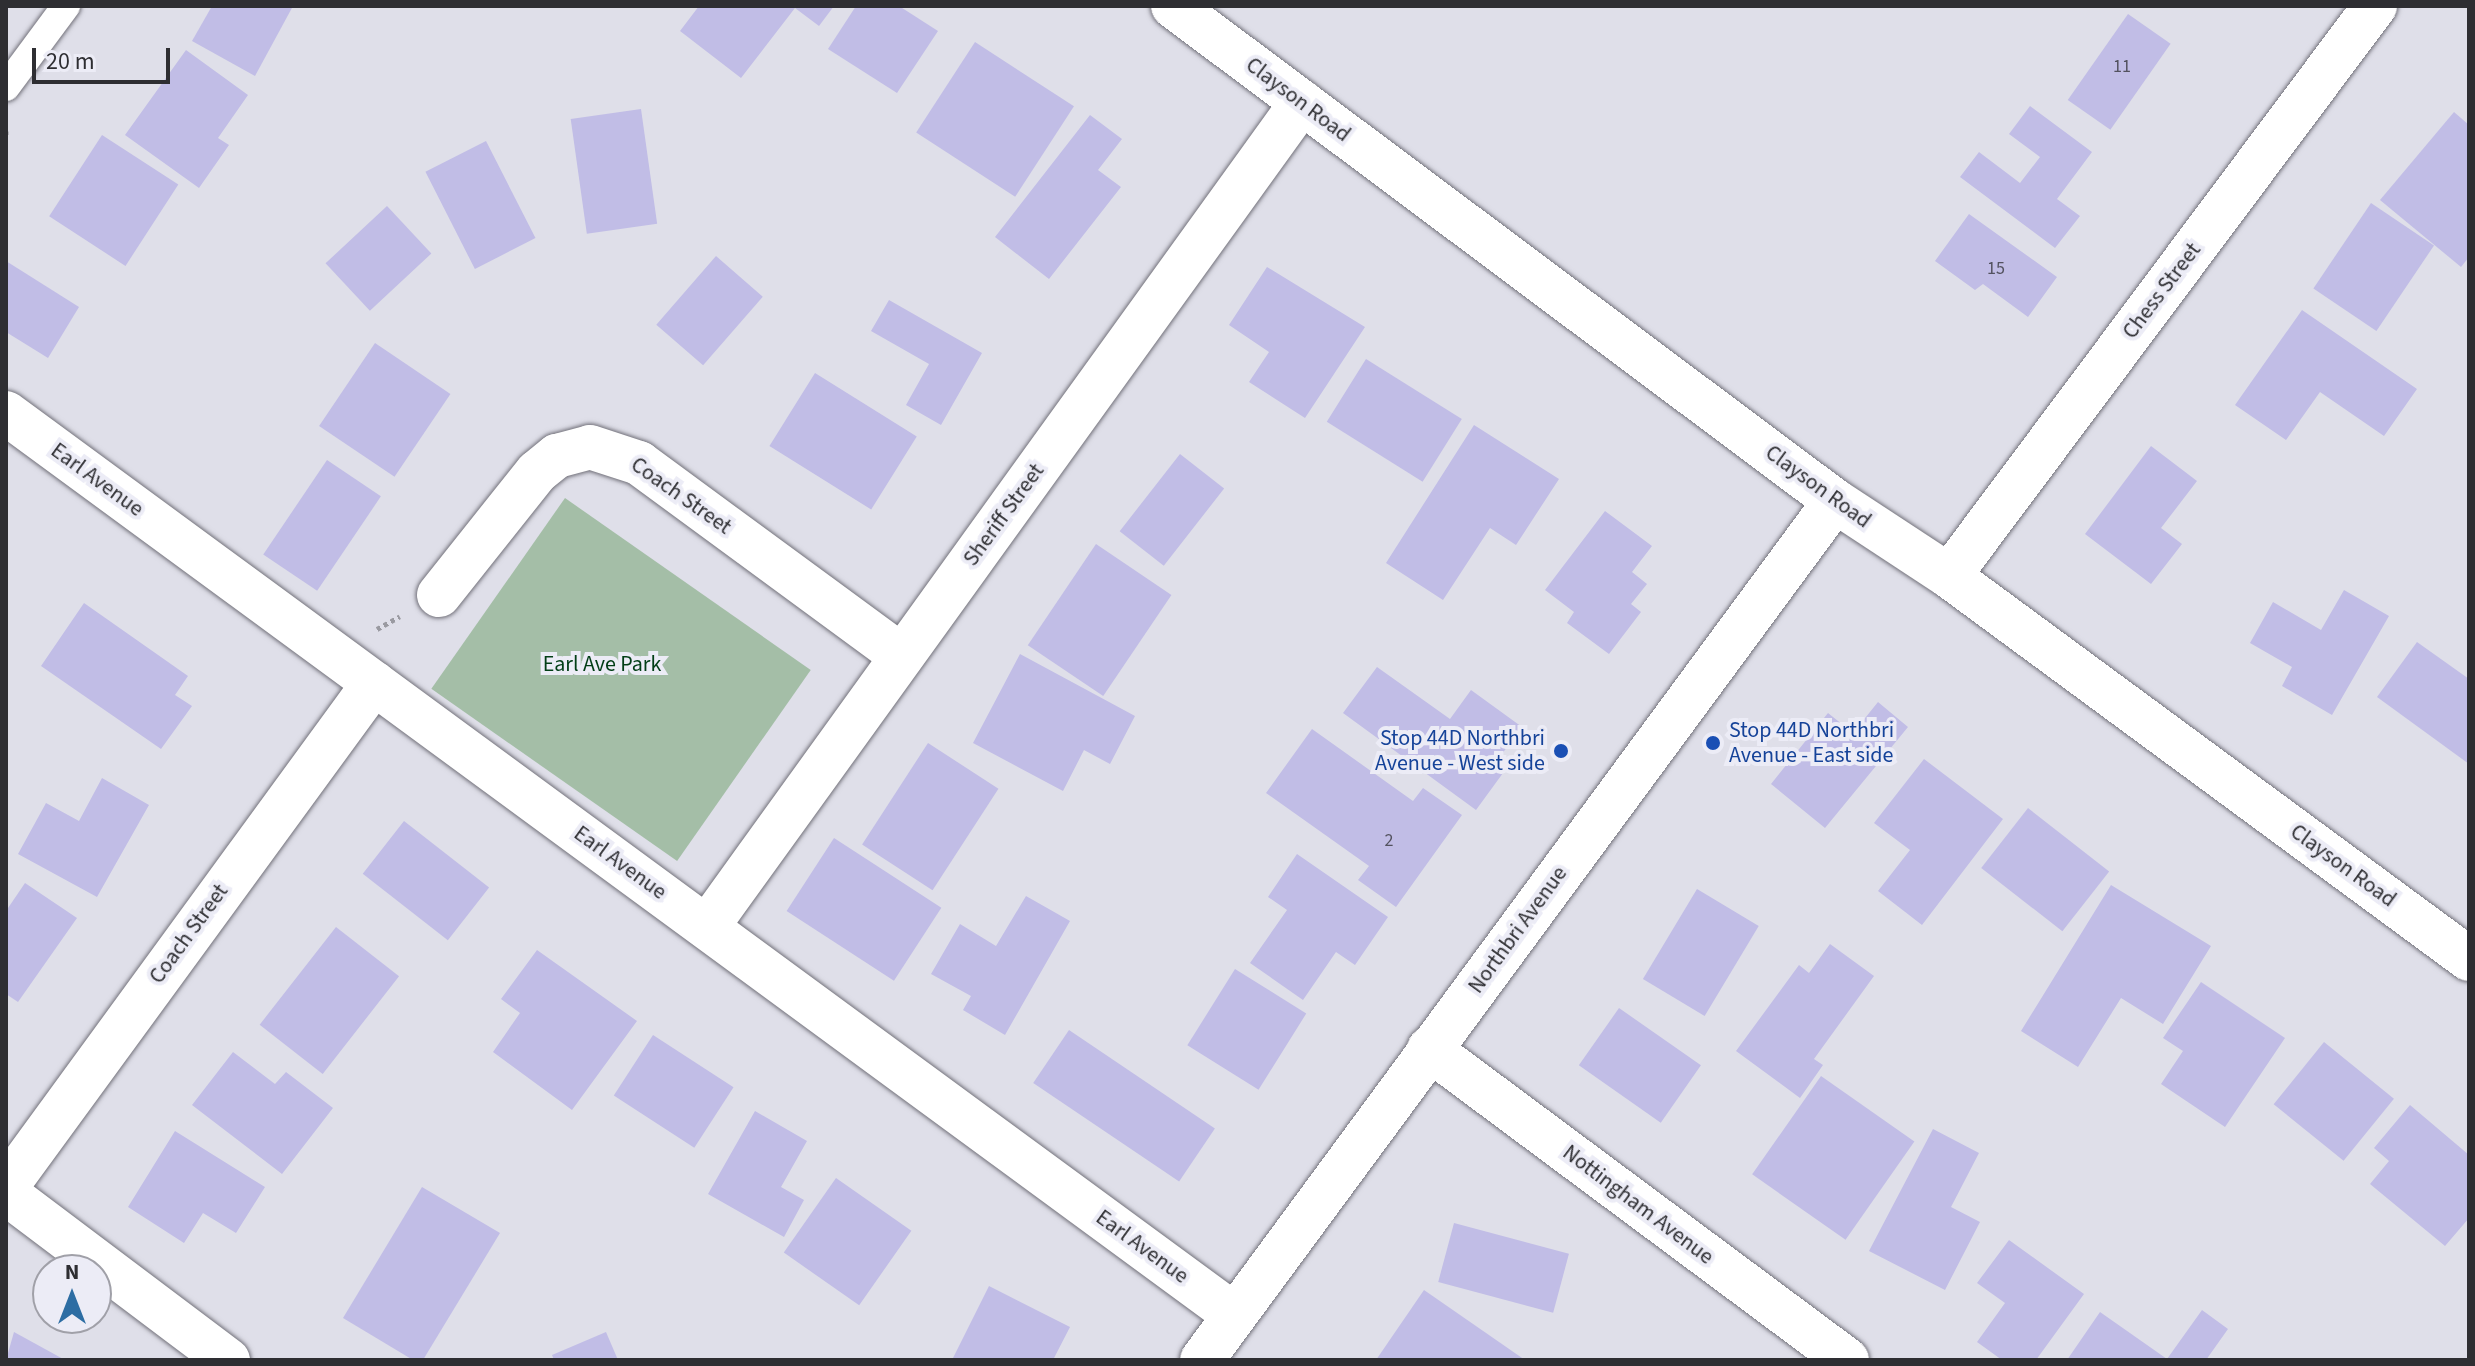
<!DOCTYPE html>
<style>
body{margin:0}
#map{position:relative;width:2475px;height:1366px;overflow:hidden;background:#dfdfe9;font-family:"Source Sans 3",sans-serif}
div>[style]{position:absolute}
.green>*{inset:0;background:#a4bea7;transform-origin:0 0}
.building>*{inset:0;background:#c1bde6;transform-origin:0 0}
.path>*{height:5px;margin-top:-2.5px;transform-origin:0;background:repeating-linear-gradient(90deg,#9a9aa1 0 4px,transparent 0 8px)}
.roads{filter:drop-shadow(0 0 2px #72717a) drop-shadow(0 0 2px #72717a)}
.service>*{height:28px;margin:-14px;padding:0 14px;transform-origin:14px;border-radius:14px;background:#fff}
.minor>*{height:44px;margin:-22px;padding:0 22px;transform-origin:22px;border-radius:22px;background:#fff}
.tertiary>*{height:44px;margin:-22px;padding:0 22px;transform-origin:22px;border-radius:22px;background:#fff}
.dots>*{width:22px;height:22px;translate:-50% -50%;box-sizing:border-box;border:4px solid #ececf6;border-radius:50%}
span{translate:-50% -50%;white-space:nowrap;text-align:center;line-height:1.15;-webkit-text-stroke:8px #ececf6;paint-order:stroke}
.number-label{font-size:18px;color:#53525f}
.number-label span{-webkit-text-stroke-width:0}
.street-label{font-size:22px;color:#2e2e32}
.park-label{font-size:22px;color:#023e16}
.transit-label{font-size:22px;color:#164399}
.left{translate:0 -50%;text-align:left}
.right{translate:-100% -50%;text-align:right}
.frame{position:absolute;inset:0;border:8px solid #2e2e32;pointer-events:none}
.north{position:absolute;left:32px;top:1254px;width:80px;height:80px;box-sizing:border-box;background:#ececf6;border:2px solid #a0a0a8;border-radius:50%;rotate:0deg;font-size:22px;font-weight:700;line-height:32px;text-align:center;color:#2e2e32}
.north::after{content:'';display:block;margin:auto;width:28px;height:36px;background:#2d6da3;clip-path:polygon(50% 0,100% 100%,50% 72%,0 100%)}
.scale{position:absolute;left:32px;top:48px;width:138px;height:36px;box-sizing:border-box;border:4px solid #2e2e32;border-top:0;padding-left:10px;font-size:24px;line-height:28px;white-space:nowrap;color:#2e2e32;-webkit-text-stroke:6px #ececf6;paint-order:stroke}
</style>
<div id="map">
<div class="green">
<div style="left:565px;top:498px;width:300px;height:233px;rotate:35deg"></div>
</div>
<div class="building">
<div style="clip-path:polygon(212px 6px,293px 6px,255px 76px,192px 41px)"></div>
<div style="clip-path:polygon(699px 6px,834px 6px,819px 26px,795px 8px,741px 78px,680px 31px)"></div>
<div style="clip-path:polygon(856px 6px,899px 6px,938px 31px,897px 93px,828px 49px)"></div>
<div style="left:2128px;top:14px;width:52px;height:105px;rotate:35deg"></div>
<div style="left:975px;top:42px;width:118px;height:108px;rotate:33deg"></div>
<div style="clip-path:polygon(186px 50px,248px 95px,218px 138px,229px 145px,199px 188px,125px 135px)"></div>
<div style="clip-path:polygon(2030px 106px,2092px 152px,2057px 199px,2080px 216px,2055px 248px,1960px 177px,1979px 152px,2020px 183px,2040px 157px,2009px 134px)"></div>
<div style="left:641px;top:109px;width:116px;height:71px;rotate:82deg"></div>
<div style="clip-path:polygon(2454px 112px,2469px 125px,2469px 257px,2461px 267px,2380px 200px)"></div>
<div style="clip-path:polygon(1090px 115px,1122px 139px,1098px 170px,1121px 187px,1049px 279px,995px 237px)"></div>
<div style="left:102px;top:135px;width:91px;height:97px;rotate:33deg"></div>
<div style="left:486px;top:141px;width:109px;height:68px;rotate:63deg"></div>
<div style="left:2371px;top:203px;width:76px;height:103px;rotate:34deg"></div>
<div style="left:387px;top:206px;width:65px;height:84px;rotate:47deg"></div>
<div style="clip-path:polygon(1969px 214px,2057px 277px,2028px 317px,1983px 284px,1975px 290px,1935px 261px)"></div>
<div style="left:716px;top:256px;width:62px;height:91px;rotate:41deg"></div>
<div style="clip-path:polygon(6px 261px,79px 307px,48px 358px,6px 332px)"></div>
<div style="clip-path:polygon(1267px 267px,1365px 327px,1305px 418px,1249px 382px,1269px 352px,1229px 325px)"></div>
<div style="clip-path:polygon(889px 300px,982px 353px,941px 425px,906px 405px,929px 364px,871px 331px)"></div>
<div style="clip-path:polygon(2302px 310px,2417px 389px,2384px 436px,2320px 392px,2286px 440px,2235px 405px)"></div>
<div style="left:375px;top:343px;width:91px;height:100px;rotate:34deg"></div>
<div style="left:1366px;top:359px;width:113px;height:74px;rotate:32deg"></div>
<div style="left:815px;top:373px;width:120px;height:86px;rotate:32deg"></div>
<div style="clip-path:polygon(1474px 425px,1559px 479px,1516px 545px,1490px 528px,1443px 600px,1386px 563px)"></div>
<div style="clip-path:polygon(2151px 446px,2197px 481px,2161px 528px,2182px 544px,2151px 584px,2085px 534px)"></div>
<div style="left:1180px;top:454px;width:56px;height:98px;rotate:38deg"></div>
<div style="left:327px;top:460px;width:65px;height:114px;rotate:34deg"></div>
<div style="clip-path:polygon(1605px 511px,1652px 546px,1632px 572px,1647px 584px,1631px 604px,1641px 612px,1609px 654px,1567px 623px,1574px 612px,1545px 590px)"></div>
<div style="left:1096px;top:544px;width:91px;height:122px;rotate:34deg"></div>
<div style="clip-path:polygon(2344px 590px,2389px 616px,2332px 715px,2282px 686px,2292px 667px,2250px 643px,2273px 602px,2321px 630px)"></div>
<div style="clip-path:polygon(84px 603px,188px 676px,175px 695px,192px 706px,161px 749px,41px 666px)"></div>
<div style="clip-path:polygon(2417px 642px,2469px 679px,2469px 764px,2377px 697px)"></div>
<div style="clip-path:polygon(1020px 654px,1135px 716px,1110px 764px,1084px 750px,1063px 791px,973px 743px)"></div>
<div style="clip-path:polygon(1377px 667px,1450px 719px,1471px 690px,1522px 727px,1493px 766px,1503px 773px,1476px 810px,1343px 713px)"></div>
<div style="clip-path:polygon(1878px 702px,1908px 727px,1825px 828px,1771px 784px,1828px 713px,1853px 733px)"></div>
<div style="clip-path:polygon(1312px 729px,1413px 801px,1423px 788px,1462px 815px,1396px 907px,1358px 880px,1369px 866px,1266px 793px)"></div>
<div style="left:928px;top:743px;width:84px;height:121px;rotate:33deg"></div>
<div style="clip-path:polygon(1924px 759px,2003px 819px,1922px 925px,1878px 891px,1910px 850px,1874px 823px)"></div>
<div style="clip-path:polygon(102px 778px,149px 805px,97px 897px,18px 854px,46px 803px,79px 821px)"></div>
<div style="left:2028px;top:808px;width:103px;height:76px;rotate:38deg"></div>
<div style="left:404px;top:821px;width:108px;height:67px;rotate:38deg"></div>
<div style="left:834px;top:838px;width:128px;height:87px;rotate:33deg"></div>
<div style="clip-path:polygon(1297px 854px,1388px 917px,1355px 965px,1336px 952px,1303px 1000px,1250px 963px,1287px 910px,1268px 897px)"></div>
<div style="clip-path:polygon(25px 883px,77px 918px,18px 1002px,6px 994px,6px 911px)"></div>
<div style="clip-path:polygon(2111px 885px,2211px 946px,2163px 1024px,2121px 998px,2078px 1067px,2021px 1031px)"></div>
<div style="left:1697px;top:889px;width:72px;height:105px;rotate:31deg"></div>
<div style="clip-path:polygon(1026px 896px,1070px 921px,1005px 1035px,963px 1010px,971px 996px,931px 974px,960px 924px,996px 946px)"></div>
<div style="left:336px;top:927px;width:80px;height:124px;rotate:38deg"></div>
<div style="clip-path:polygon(1830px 944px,1874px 976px,1814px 1059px,1823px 1065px,1800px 1098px,1736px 1051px,1799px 965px,1809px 973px)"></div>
<div style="clip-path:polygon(537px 950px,637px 1021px,572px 1110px,493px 1052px,520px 1013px,501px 999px)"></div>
<div style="left:1235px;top:969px;width:84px;height:90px;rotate:32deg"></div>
<div style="clip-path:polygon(2201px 982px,2285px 1038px,2225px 1127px,2161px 1084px,2183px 1051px,2163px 1038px)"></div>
<div style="left:1619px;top:1008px;width:100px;height:70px;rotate:35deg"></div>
<div style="left:1069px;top:1030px;width:176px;height:64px;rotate:34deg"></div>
<div style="left:653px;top:1035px;width:96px;height:72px;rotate:33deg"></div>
<div style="left:2324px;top:1042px;width:90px;height:80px;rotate:39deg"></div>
<div style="clip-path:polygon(233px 1052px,275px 1084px,286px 1072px,333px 1108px,282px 1174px,192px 1105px)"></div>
<div style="left:1821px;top:1076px;width:114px;height:120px;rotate:35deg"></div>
<div style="clip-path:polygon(2410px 1105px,2469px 1155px,2469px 1218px,2445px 1246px,2370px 1184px,2389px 1161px,2374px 1148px)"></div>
<div style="clip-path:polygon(755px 1111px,807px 1141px,781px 1187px,804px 1200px,784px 1237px,708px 1194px)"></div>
<div style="clip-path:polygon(1933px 1129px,1979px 1153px,1951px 1207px,1980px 1222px,1945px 1290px,1869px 1251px)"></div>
<div style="clip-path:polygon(175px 1131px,265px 1187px,236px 1233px,203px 1213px,184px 1243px,128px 1207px)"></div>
<div style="left:836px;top:1178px;width:92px;height:91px;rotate:35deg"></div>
<div style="clip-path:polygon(422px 1187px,500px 1233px,423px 1360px,413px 1360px,343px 1318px)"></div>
<div style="left:1454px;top:1223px;width:119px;height:61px;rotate:15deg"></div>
<div style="clip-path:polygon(2009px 1240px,2084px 1294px,2036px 1360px,2002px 1360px,1977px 1342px,2005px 1303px,1977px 1283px)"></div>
<div style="clip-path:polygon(989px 1286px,1070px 1327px,1053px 1360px,952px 1360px)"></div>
<div style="clip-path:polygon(1424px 1290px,1525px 1360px,1376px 1360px)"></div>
<div style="clip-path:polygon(2202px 1310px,2228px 1329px,2206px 1360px,2067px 1360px,2100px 1312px,2167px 1359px)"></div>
<div style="clip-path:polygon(14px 1332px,65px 1360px,6px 1360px)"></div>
<div style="clip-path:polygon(606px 1332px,618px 1360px,554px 1360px,552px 1355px)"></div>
</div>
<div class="path">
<div style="left:6px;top:131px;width:4px;rotate:90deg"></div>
<div style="left:377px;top:629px;width:26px;rotate:-29deg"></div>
</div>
<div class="roads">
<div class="service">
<div style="left:6px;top:87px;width:101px;rotate:-53.5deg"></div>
</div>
<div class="minor">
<div style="left:6px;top:413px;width:1522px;rotate:36.29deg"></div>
<div style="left:1949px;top:576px;width:712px;rotate:-53.23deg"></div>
<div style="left:439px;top:595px;width:157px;rotate:-51.5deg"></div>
<div style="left:537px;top:472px;width:26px;rotate:-39deg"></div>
<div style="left:557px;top:456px;width:34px;rotate:-15deg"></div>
<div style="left:590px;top:447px;width:52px;rotate:18.1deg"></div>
<div style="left:639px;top:463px;width:326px;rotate:36.3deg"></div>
<div style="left:707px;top:927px;width:1017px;rotate:-54.2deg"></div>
<div style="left:1429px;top:1049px;width:521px;rotate:36.65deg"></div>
<div style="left:6px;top:1187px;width:624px;rotate:-53.86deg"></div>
<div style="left:6px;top:1193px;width:278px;rotate:37deg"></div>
</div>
<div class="tertiary">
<div style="left:1173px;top:6px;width:827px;rotate:36.79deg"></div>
<div style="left:1835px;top:501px;width:136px;rotate:33.3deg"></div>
<div style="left:1949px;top:576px;width:646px;rotate:36.37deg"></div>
<div style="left:1202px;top:1360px;width:1067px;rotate:-53.61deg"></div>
</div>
</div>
<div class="dots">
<div style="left:1713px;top:743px;background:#1a4fb4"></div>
<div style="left:1561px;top:751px;background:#1a4fb4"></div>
</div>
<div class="number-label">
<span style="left:2122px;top:67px">11</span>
<span style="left:1996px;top:269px">15</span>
<span style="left:1389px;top:841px">2</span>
</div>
<div class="street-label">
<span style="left:1298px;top:100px;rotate:37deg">Clayson Road</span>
<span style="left:2162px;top:291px;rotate:-53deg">Chess Street</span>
<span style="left:97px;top:480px;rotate:36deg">Earl Avenue</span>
<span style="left:1818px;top:487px;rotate:36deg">Clayson Road</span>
<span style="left:681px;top:496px;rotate:35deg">Coach Street</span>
<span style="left:1004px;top:515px;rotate:-54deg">Sheriff Street</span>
<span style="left:620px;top:863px;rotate:36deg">Earl Avenue</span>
<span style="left:2343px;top:866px;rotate:36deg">Clayson Road</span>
<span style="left:1518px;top:930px;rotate:-54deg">Northbri Avenue</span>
<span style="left:189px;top:934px;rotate:-54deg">Coach Street</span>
<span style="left:1638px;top:1205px;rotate:37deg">Nottingham Avenue</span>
<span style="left:1142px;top:1247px;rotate:36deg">Earl Avenue</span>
</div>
<div class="park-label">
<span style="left:602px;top:665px">Earl Ave Park</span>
</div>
<div class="transit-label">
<span class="left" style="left:1729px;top:743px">Stop 44D Northbri<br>Avenue - East side</span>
<span class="right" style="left:1545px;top:751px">Stop 44D Northbri<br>Avenue - West side</span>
</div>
<div class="frame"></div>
<div class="north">N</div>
<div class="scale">20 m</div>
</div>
